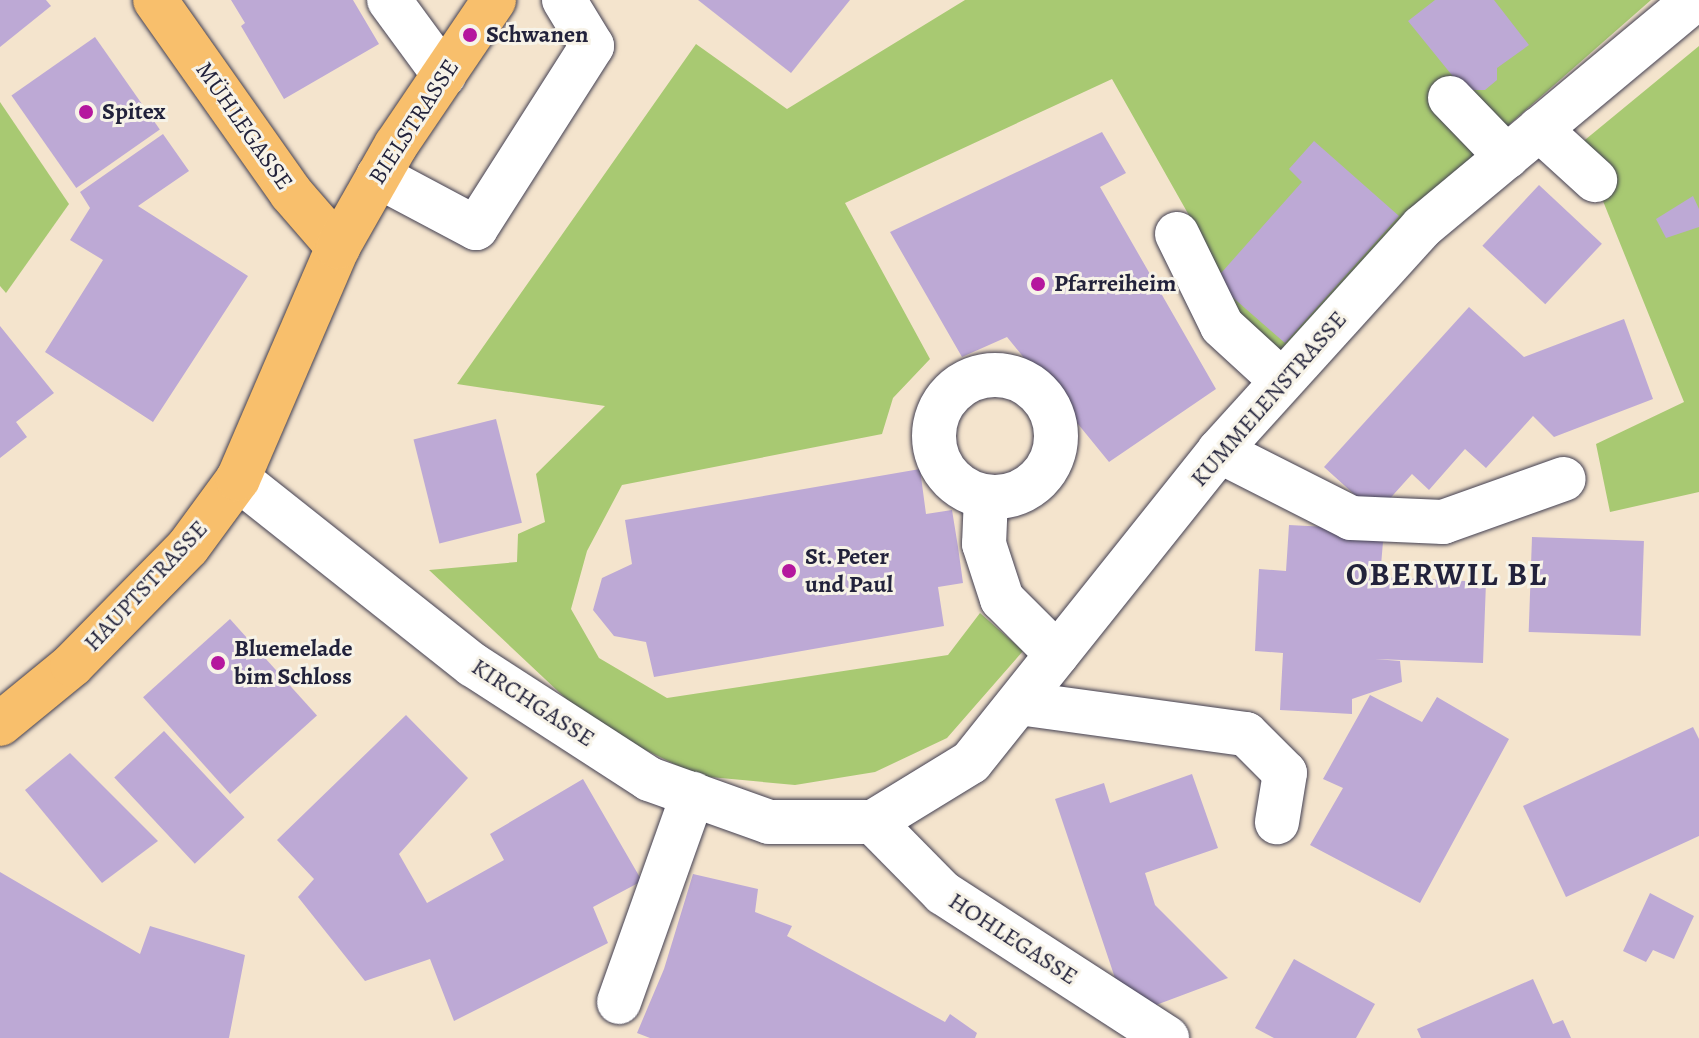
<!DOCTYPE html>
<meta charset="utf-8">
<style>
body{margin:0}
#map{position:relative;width:1699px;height:1038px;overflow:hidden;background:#f4e4cd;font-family:Alegreya,serif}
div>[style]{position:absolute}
.green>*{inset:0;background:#a8c972}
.building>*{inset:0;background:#bda9d5;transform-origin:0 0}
.roads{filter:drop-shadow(0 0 2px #423f51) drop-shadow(0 0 2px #423f51)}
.minor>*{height:44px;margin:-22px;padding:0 22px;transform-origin:22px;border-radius:22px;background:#fff}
.minor>.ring{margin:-22px;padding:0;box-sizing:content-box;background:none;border:44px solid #fff;border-radius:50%}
.major>*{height:44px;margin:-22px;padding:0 22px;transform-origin:22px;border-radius:22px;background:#f8bf6c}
.dots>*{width:22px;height:22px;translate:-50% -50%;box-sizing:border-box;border:4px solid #f7f3e8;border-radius:50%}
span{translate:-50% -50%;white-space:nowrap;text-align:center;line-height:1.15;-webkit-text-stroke:6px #f7f3e8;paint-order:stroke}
.poi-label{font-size:24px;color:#22223b;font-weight:700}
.left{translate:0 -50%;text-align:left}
.street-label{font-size:24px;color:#22223b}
.district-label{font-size:32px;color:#22223b;font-weight:700;letter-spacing:2px}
</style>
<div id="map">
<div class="green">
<div style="clip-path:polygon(965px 0,1651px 0,1438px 187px,1279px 360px,1233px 317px,1195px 226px,1112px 79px,845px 203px,930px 359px,893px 398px,882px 434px,622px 485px,587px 551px,571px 609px,599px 658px,667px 698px,948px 655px,980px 613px,1023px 651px,947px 738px,875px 772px,795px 785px,699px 776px,594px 725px,429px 570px,517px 562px,518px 534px,545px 522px,536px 474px,605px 406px,457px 384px,696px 44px,787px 109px)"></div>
<div style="clip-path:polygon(1699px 46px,1699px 492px,1610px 512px,1596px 444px,1684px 402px,1580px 144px)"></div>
<div style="clip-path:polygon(0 102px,69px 204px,6px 293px,0 286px)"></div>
</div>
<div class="building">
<div style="clip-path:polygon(0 0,46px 0,51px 6px,0 47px)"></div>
<div style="clip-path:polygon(231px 0,353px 0,379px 44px,284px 99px,241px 26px,245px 23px)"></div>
<div style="clip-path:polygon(698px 0,850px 0,791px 73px)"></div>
<div style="clip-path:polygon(1435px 0,1494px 0,1529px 45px,1497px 68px,1497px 80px,1485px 90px,1474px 90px,1468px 95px,1408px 21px)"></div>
<div style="left:95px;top:37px;width:113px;height:102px;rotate:55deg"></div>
<div style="clip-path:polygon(1102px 132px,1126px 173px,1100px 187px,1216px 389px,1109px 462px,1007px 337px,962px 357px,890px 232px)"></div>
<div style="clip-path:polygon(163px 134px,189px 171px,138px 206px,248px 276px,153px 422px,45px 352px,103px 260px,70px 240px,90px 208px,80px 192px)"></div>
<div style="clip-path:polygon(1314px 141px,1399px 216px,1285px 343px,1214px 281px,1302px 182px,1289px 169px)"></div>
<div style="left:1539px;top:185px;width:86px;height:83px;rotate:43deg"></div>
<div style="clip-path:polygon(1693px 196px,1699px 209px,1699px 227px,1666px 238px,1656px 219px)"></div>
<div style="clip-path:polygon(1469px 307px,1524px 357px,1624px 319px,1653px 399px,1554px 437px,1533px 416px,1486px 468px,1465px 449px,1429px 490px,1412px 474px,1376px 514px,1324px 467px)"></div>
<div style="clip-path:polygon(0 326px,54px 393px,16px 422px,27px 437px,0 458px)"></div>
<div style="left:496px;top:419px;width:107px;height:85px;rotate:76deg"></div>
<div style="clip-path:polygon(920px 469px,926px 514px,952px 510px,958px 547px,963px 583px,938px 587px,944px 626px,654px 677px,646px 642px,614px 636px,593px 610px,602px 578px,632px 564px,625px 520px)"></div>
<div style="clip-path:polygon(1289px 525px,1384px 530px,1380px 577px,1486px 582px,1483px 663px,1375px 659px,1400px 661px,1402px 682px,1352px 699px,1352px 714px,1280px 710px,1283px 653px,1255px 651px,1259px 569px,1286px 571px)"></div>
<div style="left:1532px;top:537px;width:112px;height:95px;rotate:2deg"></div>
<div style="left:230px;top:619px;width:130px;height:117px;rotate:48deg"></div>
<div style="clip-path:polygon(1370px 695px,1422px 722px,1437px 697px,1509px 739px,1420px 903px,1310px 845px,1343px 788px,1323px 779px)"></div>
<div style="clip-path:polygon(406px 715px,468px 778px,399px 854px,427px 903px,504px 860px,490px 834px,583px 779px,642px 881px,593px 907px,608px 943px,454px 1021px,430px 959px,365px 981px,298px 897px,314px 879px,277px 840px)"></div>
<div style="clip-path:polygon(1693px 727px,1699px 739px,1699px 836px,1566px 897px,1523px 806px)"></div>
<div style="left:164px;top:731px;width:118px;height:68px;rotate:47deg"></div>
<div style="clip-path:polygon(70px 753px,158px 841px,102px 883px,25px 790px)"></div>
<div style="clip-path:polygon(1192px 774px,1218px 848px,1145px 873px,1155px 905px,1228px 978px,1156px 1005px,1119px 990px,1055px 799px,1104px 783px,1110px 803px)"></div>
<div style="clip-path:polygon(0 872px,140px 954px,150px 926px,245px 955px,229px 1038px,0 1038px)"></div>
<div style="clip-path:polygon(693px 874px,758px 889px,755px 912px,792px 926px,787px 936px,945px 1022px,950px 1014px,977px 1033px,975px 1038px,650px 1038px,637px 1033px,664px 969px)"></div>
<div style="clip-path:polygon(1650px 893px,1694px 916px,1674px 959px,1653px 950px,1646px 962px,1623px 951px)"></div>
<div style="clip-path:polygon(1294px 959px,1375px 1004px,1356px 1038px,1274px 1038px,1255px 1028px)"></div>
<div style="clip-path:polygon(1533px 979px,1553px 1024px,1563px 1020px,1571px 1038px,1421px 1038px,1417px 1029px)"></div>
</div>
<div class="roads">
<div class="minor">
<div style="left:389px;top:0;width:93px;rotate:53.7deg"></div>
<div style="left:1450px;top:98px;width:82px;rotate:46deg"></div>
<div style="left:1539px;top:129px;width:76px;rotate:42.3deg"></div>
<div style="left:378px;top:176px;width:111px;rotate:28deg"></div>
<div style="left:476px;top:228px;width:216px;rotate:-57.5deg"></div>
<div style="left:592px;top:46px;width:54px;rotate:-121.3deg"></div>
<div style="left:1177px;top:234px;width:102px;rotate:63.9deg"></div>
<div style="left:1222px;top:326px;width:81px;rotate:42.5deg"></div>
<div class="ring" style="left:934px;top:375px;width:78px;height:78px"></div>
<div style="left:1219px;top:451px;width:148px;rotate:26.9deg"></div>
<div style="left:1351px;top:518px;width:92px;rotate:2.5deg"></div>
<div style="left:1443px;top:522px;width:128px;rotate:-19.6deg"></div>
<div style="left:238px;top:479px;width:300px;rotate:38.4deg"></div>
<div style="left:473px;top:665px;width:210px;rotate:32.9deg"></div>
<div style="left:649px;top:779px;width:127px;rotate:19.7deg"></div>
<div style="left:769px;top:822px;width:104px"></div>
<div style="left:986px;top:497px;width:47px;rotate:92.4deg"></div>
<div style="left:984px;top:544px;width:58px;rotate:71.9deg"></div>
<div style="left:1002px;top:599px;width:78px;rotate:45deg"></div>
<div style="left:1019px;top:703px;width:229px;rotate:7.8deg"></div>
<div style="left:1246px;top:734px;width:55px;rotate:45deg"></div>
<div style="left:1285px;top:773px;width:50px;rotate:99.3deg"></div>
<div style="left:873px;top:822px;width:115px;rotate:-31.5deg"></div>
<div style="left:971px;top:762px;width:398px;rotate:-51.4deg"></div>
<div style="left:1219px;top:451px;width:302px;rotate:-47.8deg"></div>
<div style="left:1422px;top:227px;width:354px;rotate:-39.8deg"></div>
<div style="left:873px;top:822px;width:100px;rotate:45.4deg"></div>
<div style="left:943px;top:893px;width:267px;rotate:32.9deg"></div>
<div style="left:619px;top:1002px;width:221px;rotate:-70.4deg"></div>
</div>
<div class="major">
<div style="left:155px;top:0;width:236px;rotate:54.8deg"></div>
<div style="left:291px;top:193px;width:72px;rotate:49deg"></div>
<div style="left:0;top:724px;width:93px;rotate:-39.3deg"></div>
<div style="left:72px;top:665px;width:165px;rotate:-45.5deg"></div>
<div style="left:188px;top:547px;width:84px;rotate:-53.7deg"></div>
<div style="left:238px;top:479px;width:253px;rotate:-66.7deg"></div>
<div style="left:338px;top:247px;width:117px;rotate:-60.4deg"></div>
<div style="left:396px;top:145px;width:175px;rotate:-55.9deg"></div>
</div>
</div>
<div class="dots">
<div style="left:470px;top:35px;background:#b5179e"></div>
<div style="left:86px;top:112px;background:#b5179e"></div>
<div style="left:1038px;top:284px;background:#b5179e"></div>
<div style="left:789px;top:571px;background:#b5179e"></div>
<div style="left:218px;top:663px;background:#b5179e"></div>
</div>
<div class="poi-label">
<span class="left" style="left:486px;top:35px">Schwanen</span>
<span class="left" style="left:102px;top:112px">Spitex</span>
<span class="left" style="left:1054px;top:284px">Pfarreiheim</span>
<span class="left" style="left:805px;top:571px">St. Peter<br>und Paul</span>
<span class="left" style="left:234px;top:663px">Bluemelade<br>bim Schloss</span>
</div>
<div class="street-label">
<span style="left:414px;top:122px;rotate:-57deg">BIELSTRASSE</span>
<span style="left:244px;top:126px;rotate:55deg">MÜHLEGASSE</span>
<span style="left:1269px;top:399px;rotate:-49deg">KUMMELENSTRASSE</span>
<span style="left:146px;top:586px;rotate:-47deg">HAUPTSTRASSE</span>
<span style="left:533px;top:703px;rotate:33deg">KIRCHGASSE</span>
<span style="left:1013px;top:939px;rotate:33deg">HOHLEGASSE</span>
</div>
<div class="district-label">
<span style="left:1447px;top:574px">OBERWIL BL</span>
</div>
</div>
